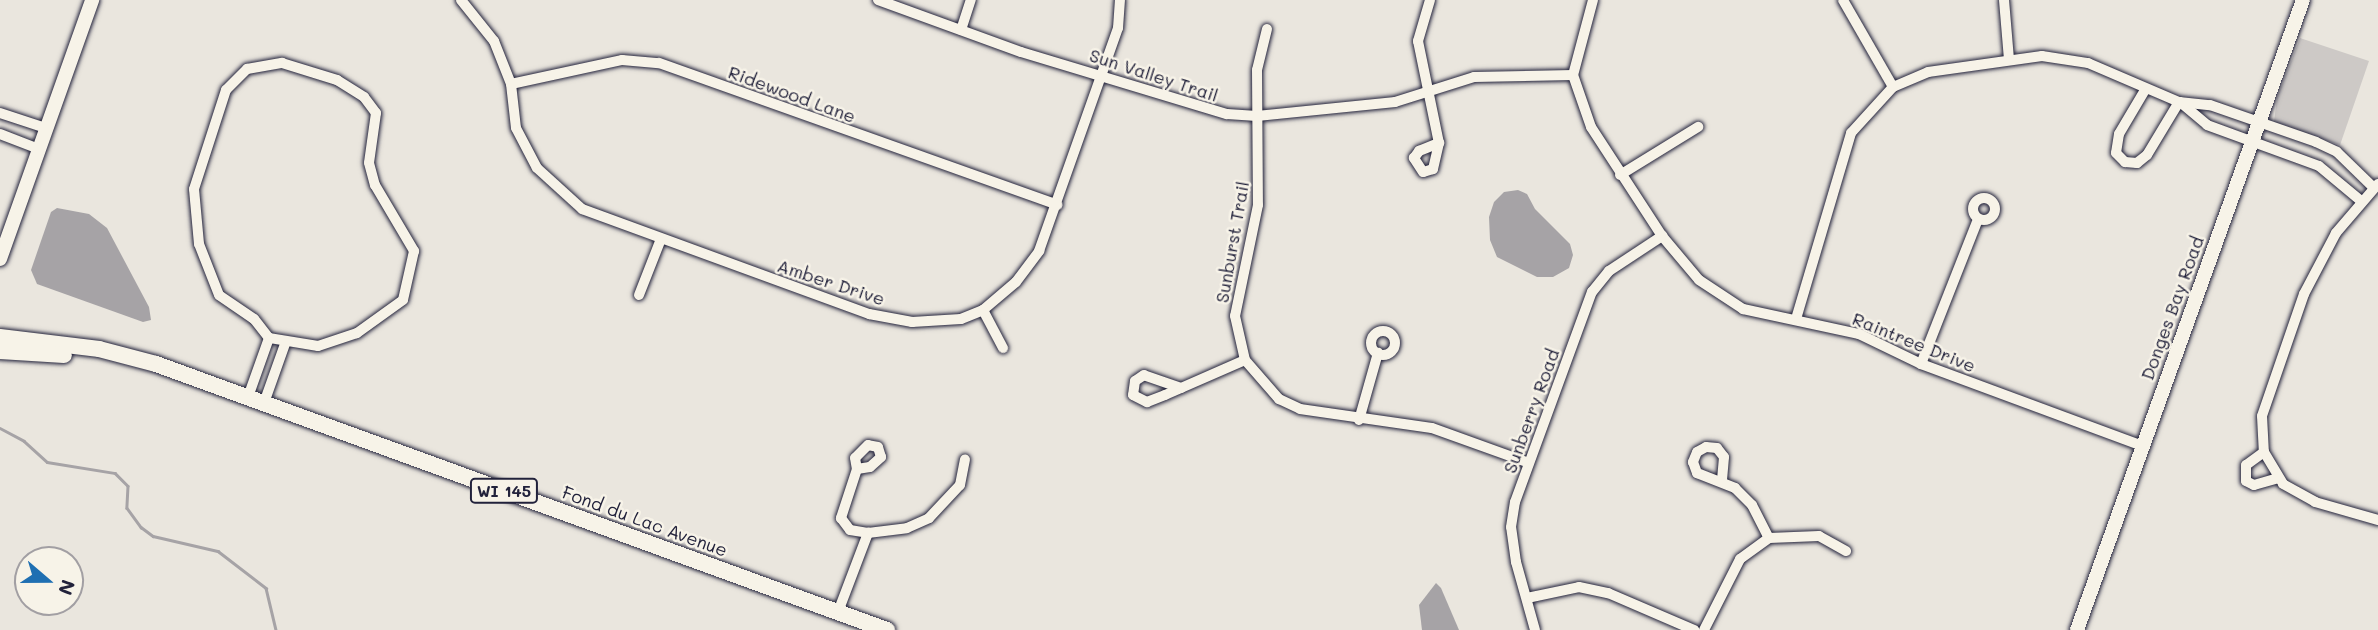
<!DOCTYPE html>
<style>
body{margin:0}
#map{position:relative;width:2378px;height:630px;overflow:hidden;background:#eae6de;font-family:Mali,sans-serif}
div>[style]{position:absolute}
.green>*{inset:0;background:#cdc9c6}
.water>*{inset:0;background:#a6a3a6}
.stream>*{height:2.5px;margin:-1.25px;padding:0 1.25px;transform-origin:1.25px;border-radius:1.25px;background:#a6a3a6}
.roads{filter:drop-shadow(0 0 2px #22223b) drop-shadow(0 0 2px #22223b)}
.street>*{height:10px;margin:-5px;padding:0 5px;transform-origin:5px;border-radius:5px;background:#f7f3e8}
.street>.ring{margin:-5px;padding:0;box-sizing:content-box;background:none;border:10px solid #f7f3e8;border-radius:50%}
.secondary>*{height:14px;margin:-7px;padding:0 7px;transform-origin:7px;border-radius:7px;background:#f7f3e8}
.primary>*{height:16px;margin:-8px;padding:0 8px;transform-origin:8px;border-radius:8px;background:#f7f3e8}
span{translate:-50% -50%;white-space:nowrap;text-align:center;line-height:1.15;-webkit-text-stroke:5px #f7f3e8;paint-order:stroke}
.shield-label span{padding:2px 5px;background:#f7f3e8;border:2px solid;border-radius:5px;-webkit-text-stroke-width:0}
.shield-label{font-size:16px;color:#22223b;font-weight:700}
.street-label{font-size:18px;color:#22223b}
.north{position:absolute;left:14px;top:546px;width:70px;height:70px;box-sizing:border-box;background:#f7f3e8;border:2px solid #a29fa3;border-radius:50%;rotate:110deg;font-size:19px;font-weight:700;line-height:28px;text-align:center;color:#22223b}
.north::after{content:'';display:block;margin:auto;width:24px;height:32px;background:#1f6fb2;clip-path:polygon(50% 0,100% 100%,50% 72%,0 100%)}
</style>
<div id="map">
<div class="green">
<div style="clip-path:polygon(2300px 38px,2369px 61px,2340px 145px,2274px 122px,2277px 98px)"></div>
</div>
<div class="water">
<div style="clip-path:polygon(1518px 190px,1527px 194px,1535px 209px,1570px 244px,1573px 255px,1569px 268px,1553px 277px,1537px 277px,1497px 257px,1490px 240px,1489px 217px,1494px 202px,1504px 192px)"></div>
<div style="clip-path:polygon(57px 208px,89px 214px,107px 228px,149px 307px,151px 320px,143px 322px,37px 284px,31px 270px,51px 212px)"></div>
<div style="clip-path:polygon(1436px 583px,1441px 588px,1459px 630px,1422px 630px,1419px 605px)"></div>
</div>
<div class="stream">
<div style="left:0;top:428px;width:27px;rotate:28deg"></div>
<div style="left:24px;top:441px;width:31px;rotate:42deg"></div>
<div style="left:47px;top:462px;width:69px;rotate:9.2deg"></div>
<div style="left:115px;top:473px;width:18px;rotate:45deg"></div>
<div style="left:128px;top:486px;width:22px;rotate:93deg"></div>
<div style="left:127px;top:508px;width:24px;rotate:54deg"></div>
<div style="left:141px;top:527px;width:15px;rotate:37deg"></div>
<div style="left:153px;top:536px;width:67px;rotate:13deg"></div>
<div style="left:218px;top:551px;width:61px;rotate:37.6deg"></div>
<div style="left:266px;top:588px;width:43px;rotate:76.6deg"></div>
</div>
<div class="roads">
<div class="street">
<div style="left:461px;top:0;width:53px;rotate:51.2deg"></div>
<div style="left:494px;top:41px;width:46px;rotate:68.4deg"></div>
<div style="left:511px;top:84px;width:44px;rotate:83.5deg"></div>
<div style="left:516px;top:128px;width:45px;rotate:62.3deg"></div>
<div style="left:537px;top:168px;width:61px;rotate:42.3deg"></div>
<div style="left:582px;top:209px;width:306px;rotate:20.1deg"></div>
<div style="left:869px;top:314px;width:44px;rotate:10.5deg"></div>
<div style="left:912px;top:322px;width:49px;rotate:-3.5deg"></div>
<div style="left:961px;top:319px;width:24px;rotate:-22deg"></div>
<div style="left:983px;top:310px;width:43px;rotate:-40.3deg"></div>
<div style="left:1016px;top:282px;width:39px;rotate:-53deg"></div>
<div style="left:1039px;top:251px;width:237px;rotate:-70.5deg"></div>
<div style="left:1118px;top:28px;width:28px;rotate:-86deg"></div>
<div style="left:878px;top:0;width:152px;rotate:20deg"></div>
<div style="left:1021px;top:52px;width:215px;rotate:16.8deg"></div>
<div style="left:1227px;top:114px;width:30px;rotate:4deg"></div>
<div style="left:1257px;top:116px;width:139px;rotate:-5.8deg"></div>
<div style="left:1395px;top:102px;width:83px;rotate:-17.6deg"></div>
<div style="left:1474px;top:77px;width:99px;rotate:-1.2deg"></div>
<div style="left:1430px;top:0;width:43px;rotate:106.3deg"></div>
<div style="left:1418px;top:41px;width:104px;rotate:78.4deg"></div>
<div style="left:1439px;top:143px;width:27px;rotate:103deg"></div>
<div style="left:1433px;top:169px;width:10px;rotate:163deg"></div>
<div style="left:1423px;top:172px;width:17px;rotate:-123deg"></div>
<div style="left:1414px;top:158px;width:9px;rotate:-54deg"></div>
<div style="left:1419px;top:151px;width:22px;rotate:-22deg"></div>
<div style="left:1593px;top:0;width:78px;rotate:104.9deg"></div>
<div style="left:1573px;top:75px;width:55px;rotate:70.9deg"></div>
<div style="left:1591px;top:127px;width:130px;rotate:56.9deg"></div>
<div style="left:1662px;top:236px;width:57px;rotate:49.9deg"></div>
<div style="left:1699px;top:280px;width:53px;rotate:33.4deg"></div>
<div style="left:1743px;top:309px;width:119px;rotate:12.2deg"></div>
<div style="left:1859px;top:334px;width:69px;rotate:25.8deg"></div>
<div style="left:1921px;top:364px;width:237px;rotate:20.3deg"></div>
<div style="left:1843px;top:0;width:100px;rotate:60.1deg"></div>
<div style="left:2004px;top:0;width:60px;rotate:85.2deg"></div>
<div style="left:1267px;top:29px;width:42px;rotate:103.7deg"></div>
<div style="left:1257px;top:70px;width:135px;rotate:89.6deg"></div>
<div style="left:1258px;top:205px;width:113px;rotate:101.7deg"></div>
<div style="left:1235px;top:316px;width:45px;rotate:77.2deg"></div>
<div style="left:1245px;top:360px;width:52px;rotate:48.9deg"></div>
<div style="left:1279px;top:399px;width:23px;rotate:25deg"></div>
<div style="left:1300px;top:409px;width:133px;rotate:8.2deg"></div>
<div style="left:1432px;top:428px;width:103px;rotate:19.8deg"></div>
<div style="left:961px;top:30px;width:32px;rotate:-72deg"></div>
<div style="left:282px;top:63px;width:58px;rotate:17.2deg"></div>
<div style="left:337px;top:80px;width:32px;rotate:32deg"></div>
<div style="left:364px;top:97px;width:20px;rotate:53deg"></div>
<div style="left:376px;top:113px;width:50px;rotate:98deg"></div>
<div style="left:369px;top:163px;width:23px;rotate:75deg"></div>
<div style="left:375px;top:185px;width:77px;rotate:59.4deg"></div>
<div style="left:414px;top:251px;width:50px;rotate:102.7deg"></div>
<div style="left:403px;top:300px;width:57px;rotate:144.3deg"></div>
<div style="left:357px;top:333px;width:41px;rotate:161.6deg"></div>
<div style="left:318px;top:346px;width:50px;rotate:-170.7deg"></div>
<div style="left:269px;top:338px;width:24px;rotate:-128deg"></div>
<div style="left:254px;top:319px;width:42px;rotate:-145.6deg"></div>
<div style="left:219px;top:295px;width:55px;rotate:-111.4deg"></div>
<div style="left:199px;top:244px;width:55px;rotate:-95.2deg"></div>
<div style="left:194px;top:189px;width:104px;rotate:-72.1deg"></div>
<div style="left:226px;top:90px;width:30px;rotate:-45deg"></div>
<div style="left:247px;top:69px;width:36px;rotate:-10deg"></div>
<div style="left:511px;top:84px;width:114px;rotate:-12.2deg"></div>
<div style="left:622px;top:60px;width:37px;rotate:5deg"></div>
<div style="left:659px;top:63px;width:423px;rotate:19.6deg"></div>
<div style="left:2145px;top:90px;width:51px;rotate:120.6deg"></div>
<div style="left:2119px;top:134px;width:19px;rotate:99deg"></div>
<div style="left:2116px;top:153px;width:13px;rotate:45deg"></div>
<div style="left:2125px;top:162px;width:12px;rotate:5deg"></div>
<div style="left:2137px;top:163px;width:13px;rotate:-39deg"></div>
<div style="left:2147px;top:155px;width:62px;rotate:-58.9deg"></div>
<div style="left:2180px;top:102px;width:35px;rotate:40deg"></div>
<div style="left:2207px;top:125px;width:119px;rotate:20.1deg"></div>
<div style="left:2319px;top:166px;width:55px;rotate:39.8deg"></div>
<div style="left:0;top:113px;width:48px;rotate:18.1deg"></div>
<div style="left:0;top:134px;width:42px;rotate:21deg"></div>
<div style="left:1620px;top:175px;width:92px;rotate:-31.6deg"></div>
<div style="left:2378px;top:184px;width:65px;rotate:130.6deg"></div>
<div style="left:2336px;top:233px;width:69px;rotate:117.7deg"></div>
<div style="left:2304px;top:294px;width:129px;rotate:109deg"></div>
<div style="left:2262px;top:416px;width:36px;rotate:87deg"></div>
<div style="left:2264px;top:452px;width:37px;rotate:59deg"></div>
<div style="left:2283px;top:484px;width:37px;rotate:29deg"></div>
<div style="left:2315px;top:502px;width:66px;rotate:15.9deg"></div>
<div class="ring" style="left:1973px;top:198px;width:12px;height:12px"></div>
<div style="left:639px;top:295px;width:60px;rotate:-68.6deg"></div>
<div style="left:983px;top:310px;width:43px;rotate:62.2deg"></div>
<div style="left:1796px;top:319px;width:194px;rotate:-73.5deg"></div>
<div style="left:1851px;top:133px;width:62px;rotate:-47.6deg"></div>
<div style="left:1893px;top:87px;width:38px;rotate:-23deg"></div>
<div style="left:1928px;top:72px;width:115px;rotate:-8deg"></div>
<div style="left:2042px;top:56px;width:47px;rotate:8.7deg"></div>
<div style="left:2088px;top:63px;width:99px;rotate:23.2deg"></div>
<div style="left:2179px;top:102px;width:31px;rotate:6deg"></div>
<div style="left:2210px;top:105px;width:112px;rotate:19.2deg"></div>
<div style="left:2316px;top:142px;width:23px;rotate:25deg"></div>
<div style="left:2337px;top:152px;width:50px;rotate:44.2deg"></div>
<div class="ring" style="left:1371px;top:331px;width:14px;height:14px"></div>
<div style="left:1921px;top:364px;width:156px;rotate:-68.5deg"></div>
<div style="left:1181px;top:388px;width:39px;rotate:-161deg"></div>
<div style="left:1144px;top:375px;width:11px;rotate:146deg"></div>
<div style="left:1135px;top:381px;width:14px;rotate:98deg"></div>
<div style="left:1133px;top:395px;width:16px;rotate:27deg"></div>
<div style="left:1147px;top:402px;width:19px;rotate:-21deg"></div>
<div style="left:1165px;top:395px;width:87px;rotate:-23.6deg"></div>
<div style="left:248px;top:397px;width:63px;rotate:-70.4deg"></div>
<div style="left:264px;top:403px;width:63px;rotate:-70.4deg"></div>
<div style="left:1359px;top:420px;width:70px;rotate:-74.2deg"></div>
<div style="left:2264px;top:452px;width:22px;rotate:144deg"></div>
<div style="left:2246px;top:465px;width:16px;rotate:90deg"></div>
<div style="left:2246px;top:481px;width:9px;rotate:27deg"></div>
<div style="left:2254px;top:485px;width:25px;rotate:-16deg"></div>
<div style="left:857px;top:469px;width:13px;rotate:-9deg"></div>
<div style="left:870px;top:467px;width:15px;rotate:-42deg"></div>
<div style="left:881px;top:457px;width:10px;rotate:-107deg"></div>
<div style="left:878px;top:447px;width:10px;rotate:-169deg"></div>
<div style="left:868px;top:445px;width:18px;rotate:135deg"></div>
<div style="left:855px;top:458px;width:11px;rotate:80deg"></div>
<div style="left:857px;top:469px;width:52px;rotate:108.1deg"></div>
<div style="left:841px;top:518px;width:15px;rotate:53deg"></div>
<div style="left:850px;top:530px;width:18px;rotate:9deg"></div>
<div style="left:1722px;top:480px;width:23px;rotate:-85deg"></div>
<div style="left:1724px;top:457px;width:11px;rotate:-128deg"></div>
<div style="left:1717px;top:448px;width:11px;rotate:-175deg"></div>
<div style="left:1706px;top:447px;width:10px;rotate:151deg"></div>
<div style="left:1697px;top:452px;width:11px;rotate:112deg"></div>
<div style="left:1693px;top:462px;width:12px;rotate:70deg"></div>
<div style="left:1697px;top:473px;width:41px;rotate:21.5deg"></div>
<div style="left:1735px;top:488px;width:24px;rotate:45deg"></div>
<div style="left:1752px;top:505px;width:37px;rotate:63deg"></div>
<div style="left:1527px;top:598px;width:53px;rotate:-11.9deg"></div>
<div style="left:1579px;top:587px;width:30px;rotate:12deg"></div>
<div style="left:1608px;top:593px;width:94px;rotate:23.3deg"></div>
<div style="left:838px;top:612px;width:85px;rotate:-69.2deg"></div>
<div style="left:868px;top:533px;width:39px;rotate:-7deg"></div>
<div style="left:907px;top:528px;width:24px;rotate:-24deg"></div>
<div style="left:929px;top:518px;width:45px;rotate:-46.8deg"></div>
<div style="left:960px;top:485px;width:26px;rotate:-79deg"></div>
<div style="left:1535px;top:630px;width:71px;rotate:-105.6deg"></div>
<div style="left:1516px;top:562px;width:35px;rotate:-98deg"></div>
<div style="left:1511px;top:527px;width:25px;rotate:-81deg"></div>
<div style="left:1515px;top:502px;width:224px;rotate:-69.9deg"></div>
<div style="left:1592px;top:292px;width:27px;rotate:-51deg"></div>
<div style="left:1609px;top:271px;width:64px;rotate:-33.4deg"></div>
<div style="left:1704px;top:630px;width:80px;rotate:-63.1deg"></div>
<div style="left:1740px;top:559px;width:36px;rotate:-36deg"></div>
<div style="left:1769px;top:538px;width:50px;rotate:-2.3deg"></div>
<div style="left:1819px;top:536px;width:31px;rotate:29deg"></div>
</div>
<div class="secondary">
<div style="left:0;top:259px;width:275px;rotate:-70.4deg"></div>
<div style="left:2077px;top:630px;width:669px;rotate:-70.27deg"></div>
</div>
<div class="primary">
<div style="left:0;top:337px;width:100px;rotate:6.9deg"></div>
<div style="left:99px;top:349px;width:59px;rotate:14.7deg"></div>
<div style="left:156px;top:364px;width:778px;rotate:20deg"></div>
<div style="left:0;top:351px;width:64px;rotate:3.6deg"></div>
</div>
</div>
<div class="shield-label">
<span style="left:504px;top:491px">WI 145</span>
</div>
<div class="street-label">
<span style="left:1154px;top:75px;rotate:18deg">Sun Valley Trail</span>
<span style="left:792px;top:94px;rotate:20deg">Ridewood Lane</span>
<span style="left:1232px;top:242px;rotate:-80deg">Sunburst Trail</span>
<span style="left:831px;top:282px;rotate:18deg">Amber Drive</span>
<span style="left:2172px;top:308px;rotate:-70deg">Donges Bay Road</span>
<span style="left:1914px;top:342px;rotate:22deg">Raintree Drive</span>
<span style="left:1531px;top:411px;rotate:-70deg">Sunberry Road</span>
<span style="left:645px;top:521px;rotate:20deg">Fond du Lac Avenue</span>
</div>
<div class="north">N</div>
</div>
